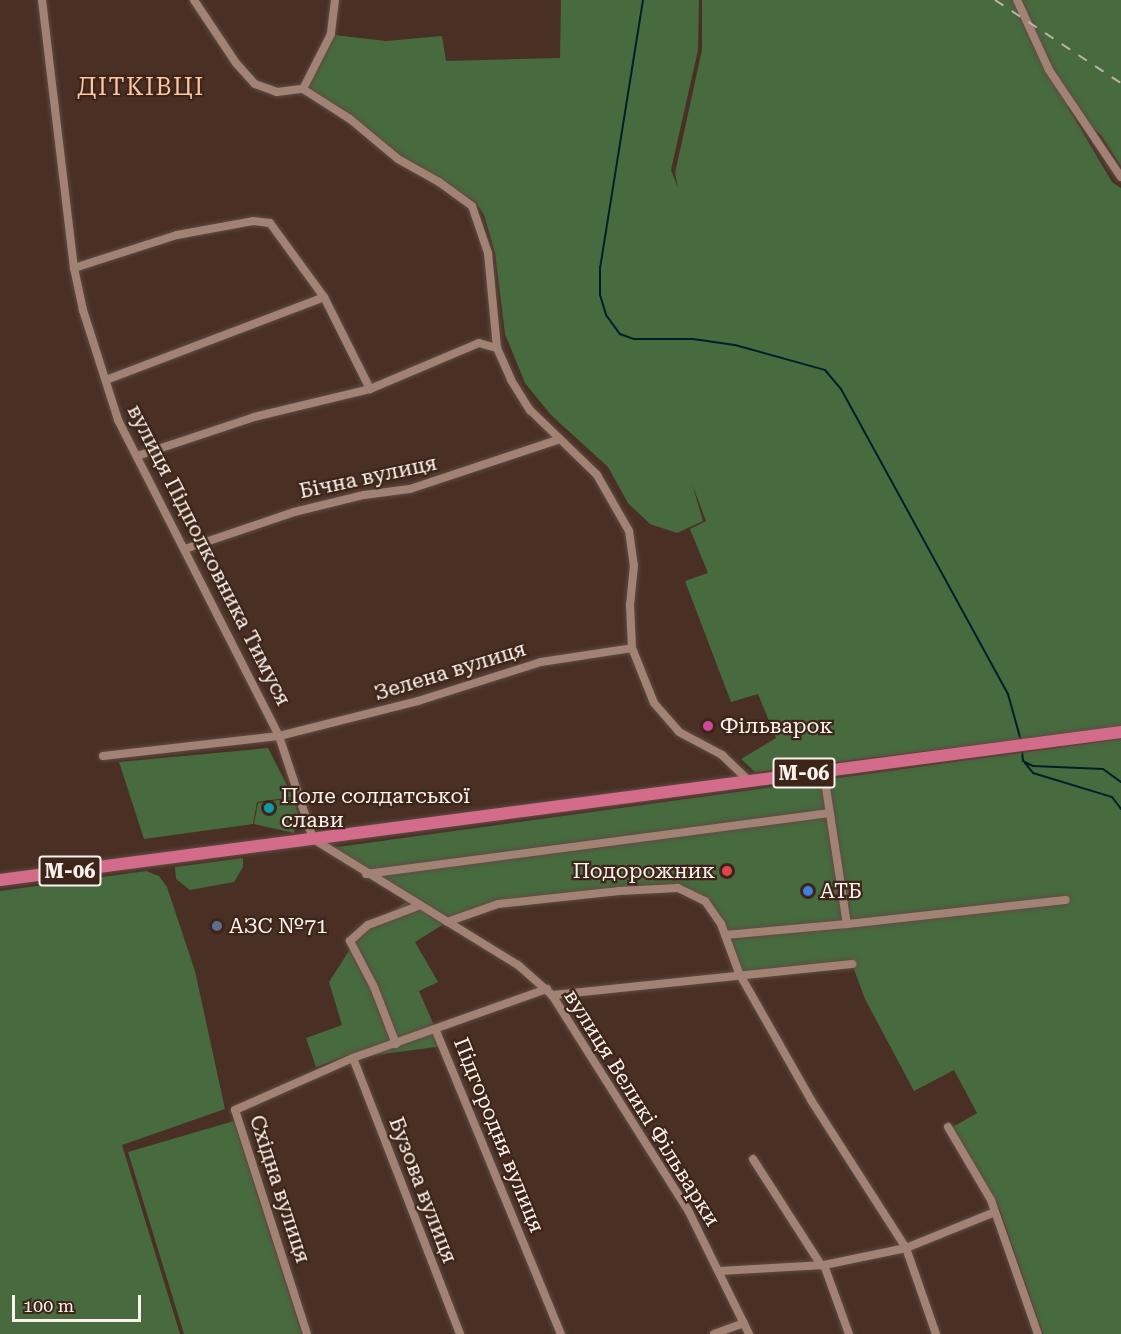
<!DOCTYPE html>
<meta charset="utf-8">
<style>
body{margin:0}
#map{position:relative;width:1121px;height:1334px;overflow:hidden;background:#492f24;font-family:"Roboto Serif",serif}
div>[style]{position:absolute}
.green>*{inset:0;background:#476b3f}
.stream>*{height:2px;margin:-1px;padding:0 1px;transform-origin:1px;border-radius:1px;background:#021f2a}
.roads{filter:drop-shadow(0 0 2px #5f4b42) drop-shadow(0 0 2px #5f4b42)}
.minor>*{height:8px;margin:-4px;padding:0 4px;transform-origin:4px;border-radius:4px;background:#a18275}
.highway>*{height:12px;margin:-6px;padding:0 6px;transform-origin:6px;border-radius:6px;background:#d36c8b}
.rail>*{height:2px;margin-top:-1px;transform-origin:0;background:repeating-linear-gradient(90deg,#c2b3ac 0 10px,transparent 0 20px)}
.dots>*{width:16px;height:16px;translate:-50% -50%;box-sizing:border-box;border:3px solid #3e251a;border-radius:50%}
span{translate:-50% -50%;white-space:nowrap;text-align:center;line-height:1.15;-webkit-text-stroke:4.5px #3e251a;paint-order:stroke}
.shield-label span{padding:2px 4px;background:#3e251a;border:2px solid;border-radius:4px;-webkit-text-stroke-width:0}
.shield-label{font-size:20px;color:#fcf2ed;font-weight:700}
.street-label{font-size:21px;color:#fcf2ed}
.poi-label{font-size:21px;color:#fcf2ed}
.left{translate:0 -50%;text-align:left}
.right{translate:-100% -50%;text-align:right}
.quarter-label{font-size:24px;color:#fdc5a1;letter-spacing:1.5px}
.scale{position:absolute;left:12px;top:1295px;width:129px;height:27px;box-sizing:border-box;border:3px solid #fcf2ed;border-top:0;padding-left:8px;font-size:18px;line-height:21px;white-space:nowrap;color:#fcf2ed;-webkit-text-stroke:4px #3e251a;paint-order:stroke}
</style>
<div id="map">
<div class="green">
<div style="clip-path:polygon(561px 0,699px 0,698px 50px,671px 170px,678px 188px,675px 173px,702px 50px,702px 0,1121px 0,1121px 166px,1101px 135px,1066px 104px,1112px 182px,1121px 188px,1121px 727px,755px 772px,741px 759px,776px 738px,758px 694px,731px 702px,685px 581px,708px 573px,690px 529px,706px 521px,692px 484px,703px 521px,677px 533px,650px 524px,628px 503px,608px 467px,551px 415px,525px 383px,505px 334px,495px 253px,484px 215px,476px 202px,400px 155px,354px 117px,308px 87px,334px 35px,386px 41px,442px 36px,446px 61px,560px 58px)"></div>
<div style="clip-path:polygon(1121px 739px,1121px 1334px,1043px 1334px,1000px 1210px,951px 1128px,977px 1113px,954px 1070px,914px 1091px,865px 999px,852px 964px,739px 973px,714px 911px,678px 888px,498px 904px,447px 922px,415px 942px,438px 982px,419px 991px,443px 1046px,353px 1058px,351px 1054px,316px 1067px,306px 1038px,342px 1025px,329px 982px,363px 929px,408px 901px,323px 849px)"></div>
<div style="clip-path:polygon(268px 748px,293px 797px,257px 802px,253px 824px,144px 839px,119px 762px)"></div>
<div style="clip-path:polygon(293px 798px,299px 816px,294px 833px,254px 824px,258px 803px)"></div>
<div style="clip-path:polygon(243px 858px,243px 867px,234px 882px,190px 890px,176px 879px,175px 867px)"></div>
<div style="clip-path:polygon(146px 871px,159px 876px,167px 887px,195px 971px,225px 1109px,122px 1145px,180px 1334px,0 1334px,0 891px)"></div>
<div style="clip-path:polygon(234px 1121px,302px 1334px,184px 1334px,128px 1152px)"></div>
</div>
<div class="stream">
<div style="left:643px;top:0;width:270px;rotate:99.1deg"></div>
<div style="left:600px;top:267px;width:28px;rotate:90deg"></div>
<div style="left:600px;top:295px;width:21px;rotate:73deg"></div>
<div style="left:606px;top:315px;width:24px;rotate:54deg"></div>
<div style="left:620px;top:334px;width:15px;rotate:20deg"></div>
<div style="left:634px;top:339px;width:59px"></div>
<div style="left:693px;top:339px;width:42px;rotate:8.1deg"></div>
<div style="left:735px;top:345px;width:93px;rotate:15.5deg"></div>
<div style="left:825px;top:370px;width:25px;rotate:50deg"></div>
<div style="left:841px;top:389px;width:348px;rotate:61.3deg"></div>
<div style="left:1008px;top:694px;width:49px;rotate:74.5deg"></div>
<div style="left:1022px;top:750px;width:11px;rotate:85deg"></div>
<div style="left:1023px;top:761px;width:11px;rotate:27deg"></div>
<div style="left:1033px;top:766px;width:70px;rotate:2.5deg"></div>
<div style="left:1103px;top:769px;width:22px;rotate:36deg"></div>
<div style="left:1025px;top:763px;width:13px;rotate:51deg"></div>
<div style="left:1033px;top:773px;width:83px;rotate:16.9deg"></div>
<div style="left:1112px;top:797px;width:15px;rotate:53deg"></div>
</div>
<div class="roads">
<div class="minor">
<div style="left:42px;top:0;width:270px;rotate:83.2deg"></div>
<div style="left:74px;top:268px;width:43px;rotate:77.9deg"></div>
<div style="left:83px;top:310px;width:115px;rotate:72.3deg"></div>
<div style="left:118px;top:420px;width:355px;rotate:63deg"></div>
<div style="left:279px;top:736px;width:108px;rotate:71.7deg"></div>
<div style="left:313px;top:839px;width:241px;rotate:31.6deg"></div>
<div style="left:518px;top:965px;width:45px;rotate:41.4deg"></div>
<div style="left:552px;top:995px;width:254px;rotate:57.7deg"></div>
<div style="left:688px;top:1210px;width:138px;rotate:63.8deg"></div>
<div style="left:194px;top:0;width:76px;rotate:56.3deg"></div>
<div style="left:236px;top:63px;width:28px;rotate:48deg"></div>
<div style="left:255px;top:84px;width:23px;rotate:20deg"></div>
<div style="left:277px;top:92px;width:26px;rotate:-7deg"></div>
<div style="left:335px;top:0;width:34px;rotate:97deg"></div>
<div style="left:331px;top:34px;width:62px;rotate:117deg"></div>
<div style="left:303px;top:89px;width:56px;rotate:32.6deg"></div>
<div style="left:350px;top:119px;width:62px;rotate:39.8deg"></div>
<div style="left:398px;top:159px;width:47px;rotate:29.3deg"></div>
<div style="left:439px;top:182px;width:41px;rotate:36deg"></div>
<div style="left:472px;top:206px;width:50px;rotate:71.2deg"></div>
<div style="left:488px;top:253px;width:95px;rotate:84.6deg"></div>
<div style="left:497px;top:348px;width:35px;rotate:66deg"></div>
<div style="left:511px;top:380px;width:36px;rotate:58deg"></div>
<div style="left:530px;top:410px;width:93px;rotate:44.1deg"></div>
<div style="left:597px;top:475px;width:64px;rotate:60.3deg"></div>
<div style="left:629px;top:531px;width:34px;rotate:82deg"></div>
<div style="left:634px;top:565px;width:40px;rotate:95.7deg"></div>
<div style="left:630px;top:605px;width:43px;rotate:87.3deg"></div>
<div style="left:632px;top:648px;width:59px;rotate:68.2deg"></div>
<div style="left:654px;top:703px;width:38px;rotate:49deg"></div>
<div style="left:679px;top:732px;width:49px;rotate:28.1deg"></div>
<div style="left:722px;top:755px;width:37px;rotate:44deg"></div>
<div style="left:1017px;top:0;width:77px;rotate:65.4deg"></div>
<div style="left:1049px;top:70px;width:129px;rotate:56.1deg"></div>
<div style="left:74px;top:268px;width:108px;rotate:-17.8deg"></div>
<div style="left:177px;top:235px;width:77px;rotate:-10.4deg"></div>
<div style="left:253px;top:221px;width:17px;rotate:7deg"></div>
<div style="left:270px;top:223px;width:92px;rotate:53.9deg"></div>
<div style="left:324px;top:297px;width:103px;rotate:63.4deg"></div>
<div style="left:106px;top:380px;width:233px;rotate:-20.8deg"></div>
<div style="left:137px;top:456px;width:123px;rotate:-18.4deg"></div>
<div style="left:254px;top:417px;width:119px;rotate:-13.6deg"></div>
<div style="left:370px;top:389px;width:118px;rotate:-22.9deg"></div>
<div style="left:479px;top:343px;width:19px;rotate:16deg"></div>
<div style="left:185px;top:549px;width:115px;rotate:-18.7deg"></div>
<div style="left:294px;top:512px;width:72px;rotate:-13.7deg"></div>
<div style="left:364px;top:495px;width:46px;rotate:-7.4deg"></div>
<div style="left:410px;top:489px;width:158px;rotate:-18.4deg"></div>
<div style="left:103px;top:756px;width:177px;rotate:-6.5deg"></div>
<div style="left:279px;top:736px;width:143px;rotate:-14.1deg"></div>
<div style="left:418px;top:701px;width:129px;rotate:-17.6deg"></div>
<div style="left:541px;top:662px;width:92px;rotate:-8.7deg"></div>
<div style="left:823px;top:768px;width:158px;rotate:81.3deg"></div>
<div style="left:847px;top:924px;width:220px;rotate:-6.3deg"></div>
<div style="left:366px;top:874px;width:466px;rotate:-7.5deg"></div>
<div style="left:447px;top:922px;width:54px;rotate:-19.4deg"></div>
<div style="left:498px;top:904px;width:122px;rotate:-6.1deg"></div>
<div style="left:619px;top:891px;width:59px;rotate:-2.9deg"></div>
<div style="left:678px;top:888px;width:30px;rotate:26deg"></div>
<div style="left:705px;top:901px;width:28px;rotate:55deg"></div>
<div style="left:721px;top:924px;width:52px;rotate:69.8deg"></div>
<div style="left:739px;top:973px;width:146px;rotate:60.4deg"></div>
<div style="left:811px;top:1100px;width:176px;rotate:57.3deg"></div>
<div style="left:906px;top:1248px;width:91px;rotate:70.8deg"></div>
<div style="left:725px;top:935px;width:122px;rotate:-5.2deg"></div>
<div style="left:552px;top:995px;width:302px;rotate:-5.9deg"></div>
<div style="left:436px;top:1031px;width:328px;rotate:67.6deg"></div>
<div style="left:396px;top:1044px;width:61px;rotate:-111.1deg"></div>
<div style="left:374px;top:987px;width:52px;rotate:-117.6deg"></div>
<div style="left:350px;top:941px;width:24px;rotate:-42deg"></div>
<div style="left:368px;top:925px;width:53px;rotate:-20.8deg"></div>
<div style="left:353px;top:1058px;width:296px;rotate:68.8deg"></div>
<div style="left:948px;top:1127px;width:85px;rotate:59.5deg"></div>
<div style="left:991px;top:1200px;width:142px;rotate:70.7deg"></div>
<div style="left:753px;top:1159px;width:126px;rotate:57.3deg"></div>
<div style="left:824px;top:1265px;width:73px;rotate:70.1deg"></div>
<div style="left:720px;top:1271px;width:104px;rotate:-3.3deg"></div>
<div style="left:824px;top:1265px;width:84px;rotate:-11.7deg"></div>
<div style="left:906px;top:1248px;width:96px;rotate:-22deg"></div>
<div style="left:307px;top:1334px;width:235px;rotate:-107.8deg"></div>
<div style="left:235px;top:1110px;width:129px;rotate:-23.8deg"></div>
<div style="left:353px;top:1058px;width:206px;rotate:-19.6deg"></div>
<div style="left:714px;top:1334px;width:32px;rotate:-20deg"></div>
</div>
<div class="highway">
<div style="left:0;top:880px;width:1131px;rotate:-7.52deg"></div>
</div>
</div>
<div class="rail">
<div style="left:995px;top:0;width:151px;rotate:33.4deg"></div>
</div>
<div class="dots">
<div style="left:708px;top:726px;background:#d1479c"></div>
<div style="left:269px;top:808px;background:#0f9aa8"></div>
<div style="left:727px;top:871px;background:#e0444e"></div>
<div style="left:808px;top:891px;background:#3f7fe0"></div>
<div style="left:217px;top:926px;background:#5c6f8a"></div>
</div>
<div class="shield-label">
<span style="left:804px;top:773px">М-06</span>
<span style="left:70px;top:871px">М-06</span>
</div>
<div class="street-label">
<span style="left:368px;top:477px;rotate:-12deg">Бічна вулиця</span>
<span style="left:209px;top:555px;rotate:63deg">вулиця Підполковника Тимуся</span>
<span style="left:450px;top:671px;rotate:-17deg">Зелена вулиця</span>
<span style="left:642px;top:1108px;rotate:58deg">вулиця Великі Фільварки</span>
<span style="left:499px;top:1135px;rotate:68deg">Підгородня вулиця</span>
<span style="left:280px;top:1189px;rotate:72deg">Східна вулиця</span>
<span style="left:423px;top:1190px;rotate:69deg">Бузова вулиця</span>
</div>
<div class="poi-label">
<span class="left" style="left:720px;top:726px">Фільварок</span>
<span class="left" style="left:281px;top:808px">Поле солдатської<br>слави</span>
<span class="right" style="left:715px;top:871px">Подорожник</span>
<span class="left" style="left:820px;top:891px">АТБ</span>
<span class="left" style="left:229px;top:926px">АЗС №71</span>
</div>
<div class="quarter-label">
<span style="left:141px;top:88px">ДІТКІВЦІ</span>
</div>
<div class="scale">100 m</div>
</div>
